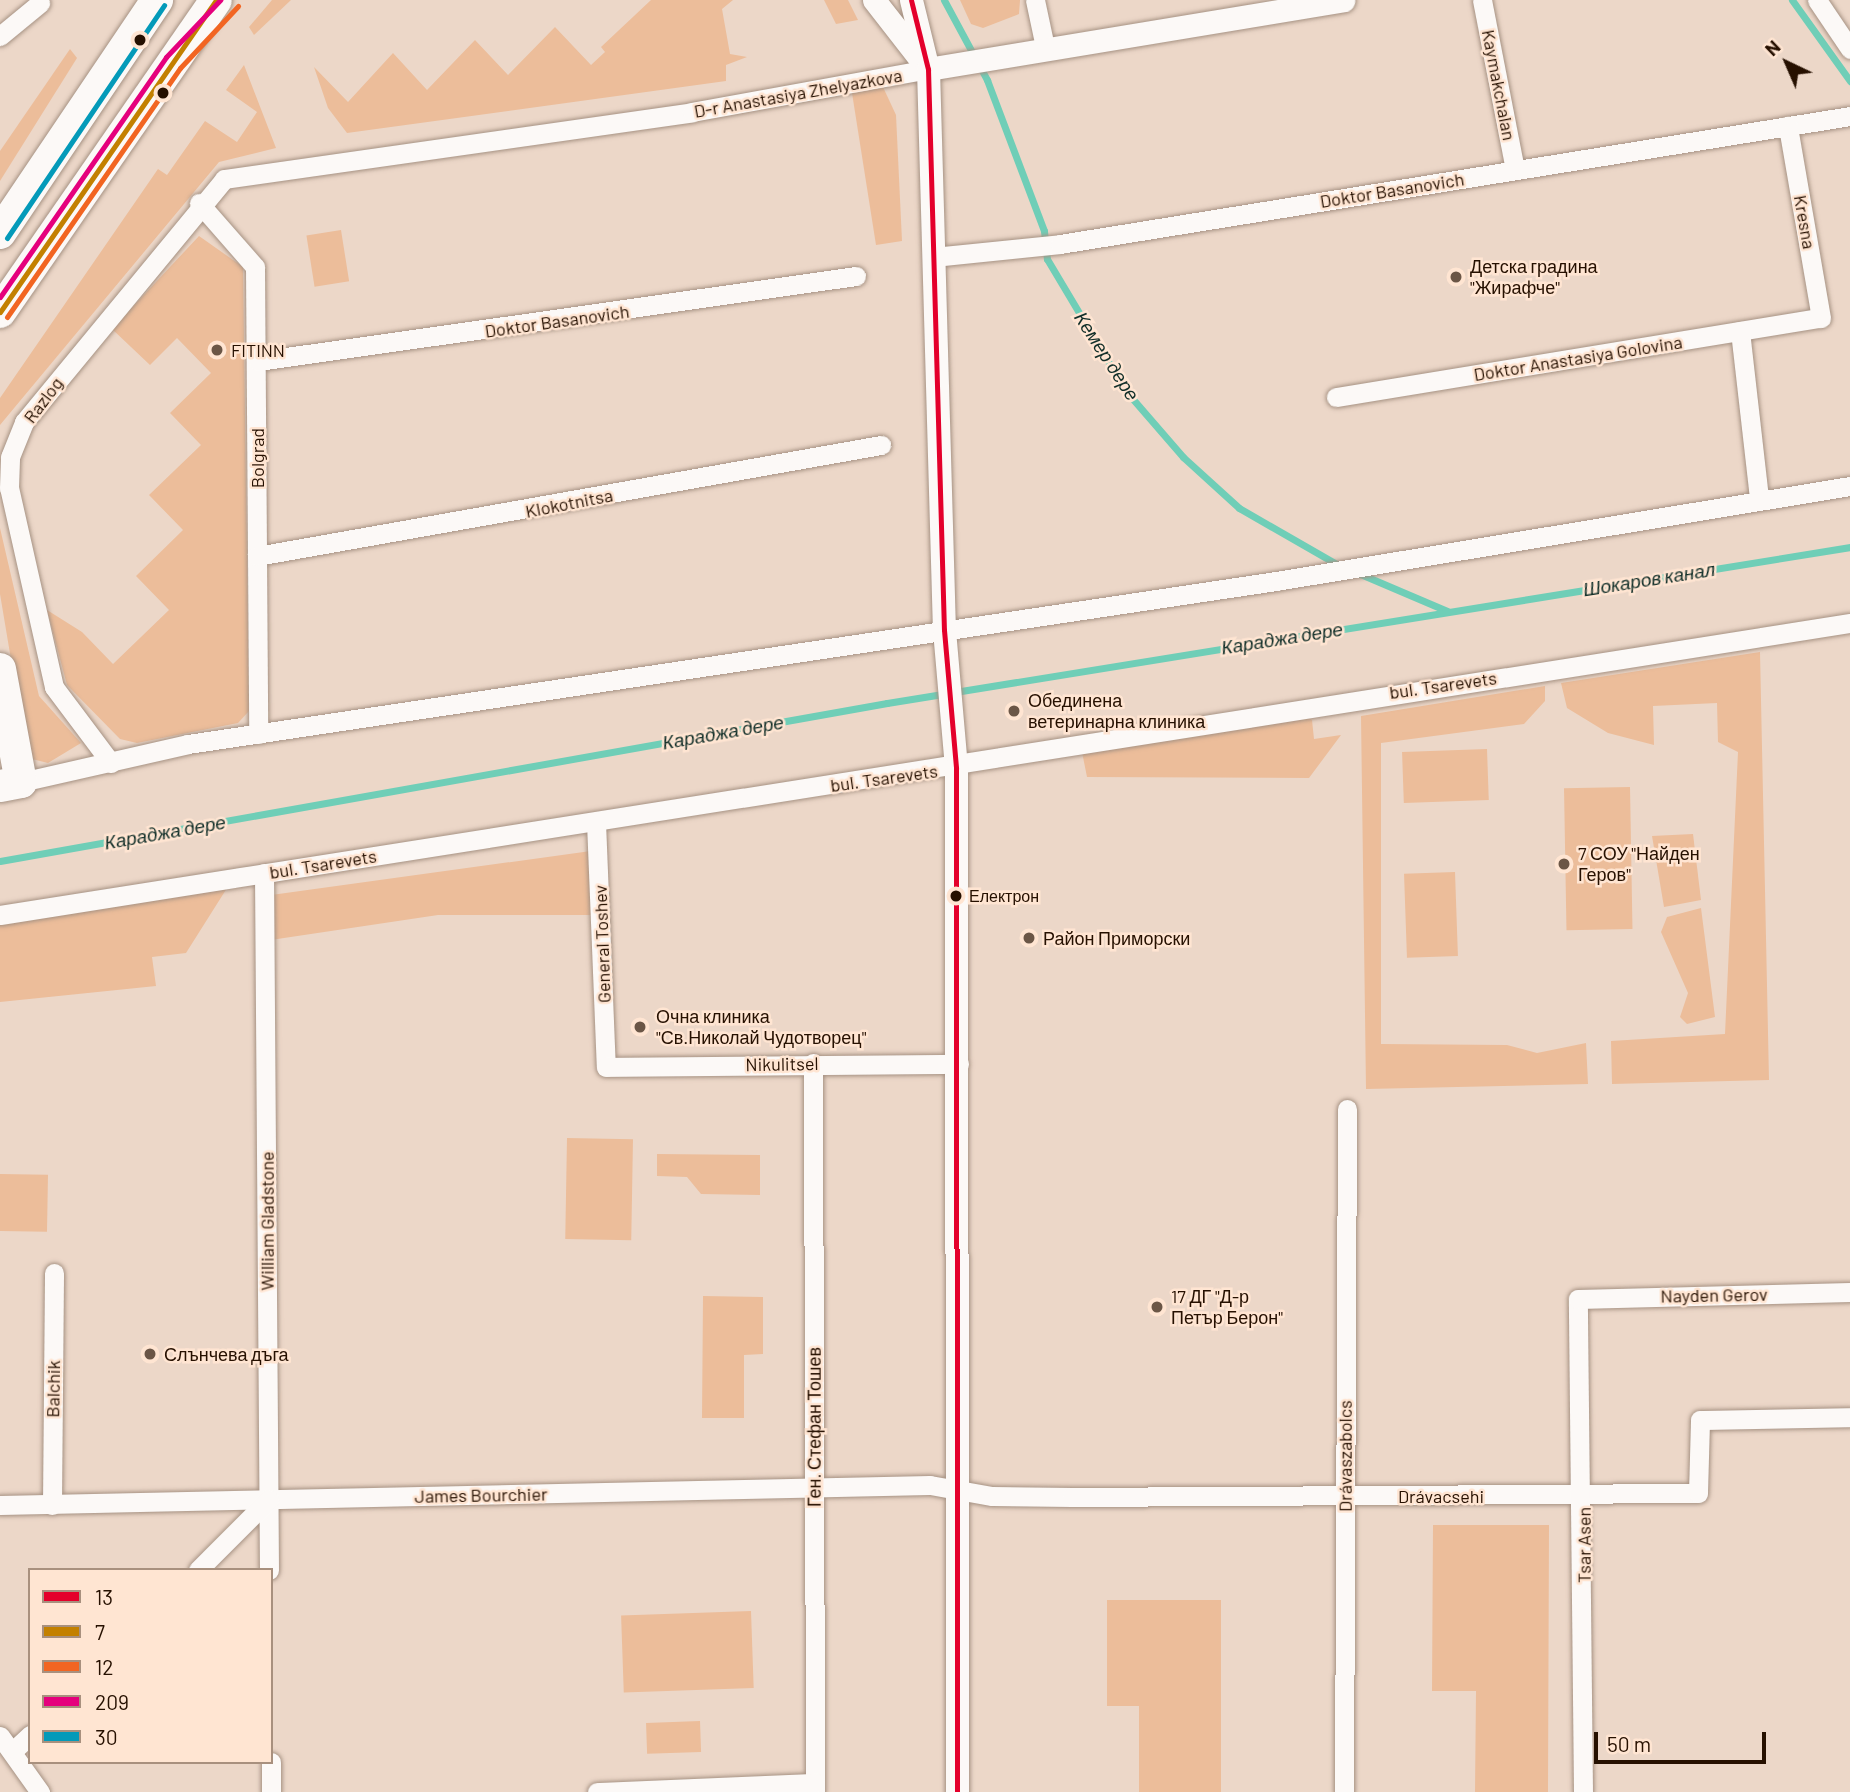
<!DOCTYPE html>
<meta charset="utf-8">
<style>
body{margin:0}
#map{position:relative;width:1850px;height:1792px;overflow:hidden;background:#ecd7c8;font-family:Barlow,sans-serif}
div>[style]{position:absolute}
.green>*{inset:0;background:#ecbd9a;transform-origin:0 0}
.stream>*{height:7px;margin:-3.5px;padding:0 3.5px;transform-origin:3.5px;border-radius:3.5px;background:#6fceb7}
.roads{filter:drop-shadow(0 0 2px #a69283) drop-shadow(0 0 2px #a69283)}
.minor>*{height:19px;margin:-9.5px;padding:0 9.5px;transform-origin:9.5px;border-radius:9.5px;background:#fcf9f7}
.tertiary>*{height:23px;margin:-11.5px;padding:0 11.5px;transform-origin:11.5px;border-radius:11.5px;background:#fcf9f7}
.trunk>*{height:32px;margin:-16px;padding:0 16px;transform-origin:16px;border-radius:16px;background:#fcf9f7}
.bus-1>*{height:5px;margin:-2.5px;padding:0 2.5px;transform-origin:2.5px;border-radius:2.5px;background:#e4002b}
.bus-2>*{height:5px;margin:-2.5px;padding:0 2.5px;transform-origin:2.5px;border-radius:2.5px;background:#c38000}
.bus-3>*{height:5px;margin:-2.5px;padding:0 2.5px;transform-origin:2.5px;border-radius:2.5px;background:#f26522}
.bus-4>*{height:5px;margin:-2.5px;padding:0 2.5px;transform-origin:2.5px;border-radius:2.5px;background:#e5007d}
.bus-5>*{height:5px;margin:-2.5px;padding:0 2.5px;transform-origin:2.5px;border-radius:2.5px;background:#049ab9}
.dots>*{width:19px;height:19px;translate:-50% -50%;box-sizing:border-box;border:4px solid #ffe5d2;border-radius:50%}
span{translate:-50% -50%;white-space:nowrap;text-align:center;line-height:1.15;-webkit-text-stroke:5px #ffe5d2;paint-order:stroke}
.bus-label{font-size:16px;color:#261000}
.left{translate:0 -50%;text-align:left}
.street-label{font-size:18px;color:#261000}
.poi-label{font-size:18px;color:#261000}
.water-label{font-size:19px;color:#122f29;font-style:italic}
.legend{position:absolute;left:28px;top:1568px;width:245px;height:196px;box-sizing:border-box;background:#ffe5d2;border:2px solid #a8907e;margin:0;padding:9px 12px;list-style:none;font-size:21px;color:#261000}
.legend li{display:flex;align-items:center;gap:14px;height:35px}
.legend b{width:35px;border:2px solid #a8907e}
.north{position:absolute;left:1752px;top:28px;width:70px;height:70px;-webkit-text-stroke:5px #ffe5d2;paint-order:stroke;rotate:316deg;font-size:19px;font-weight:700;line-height:28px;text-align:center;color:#261000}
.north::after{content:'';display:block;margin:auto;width:24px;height:32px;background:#261000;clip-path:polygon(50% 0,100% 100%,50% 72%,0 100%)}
.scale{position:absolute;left:1594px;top:1732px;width:172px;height:32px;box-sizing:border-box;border:4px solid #261000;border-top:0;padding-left:9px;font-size:21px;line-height:24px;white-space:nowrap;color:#261000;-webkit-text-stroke:5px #ffe5d2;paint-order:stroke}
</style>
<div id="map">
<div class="green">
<div style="clip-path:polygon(272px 0,291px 0,254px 35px,249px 27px)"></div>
<div style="clip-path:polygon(651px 0,733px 0,722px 9px,730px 54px,747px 57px,726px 65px,726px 81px,347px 133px,328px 108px,314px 67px,348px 102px,393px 53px,427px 90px,475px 40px,508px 75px,555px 27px,591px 65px,605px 52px,601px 47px)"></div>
<div style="clip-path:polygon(824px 0,848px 0,858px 20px,836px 24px)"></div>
<div style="clip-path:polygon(960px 0,1020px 0,1019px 14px,983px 28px,971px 24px)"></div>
<div style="clip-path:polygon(70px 49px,77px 58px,0 181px,0 151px)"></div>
<div style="clip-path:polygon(244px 65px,276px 148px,219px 162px,0 425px,0 398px,158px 169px,167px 175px,205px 121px,237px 142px,257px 112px,226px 90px)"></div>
<div style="clip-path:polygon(883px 87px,896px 115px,902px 241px,876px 245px,852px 93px)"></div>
<div style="left:341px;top:230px;width:52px;height:35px;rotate:81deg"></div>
<div style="clip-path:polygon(199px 236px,243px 267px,249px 711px,238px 723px,137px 743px,120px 739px,67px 685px,47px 610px,82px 632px,113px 664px,169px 610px,136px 576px,183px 530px,149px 495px,201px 445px,170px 413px,211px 373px,177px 338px,150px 365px,112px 329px)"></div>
<div style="clip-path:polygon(0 528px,39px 696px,81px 743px,48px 763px,32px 759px,25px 743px,0 594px)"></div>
<div style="clip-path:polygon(1760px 652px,1769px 1080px,1612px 1084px,1611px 1041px,1725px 1034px,1738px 752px,1718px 742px,1717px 703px,1653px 706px,1654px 745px,1608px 733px,1567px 708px,1561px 683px)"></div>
<div style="clip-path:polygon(1545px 686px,1545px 701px,1524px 724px,1381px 743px,1381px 1044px,1507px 1045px,1537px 1053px,1586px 1043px,1588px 1084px,1366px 1089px,1361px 716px)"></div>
<div style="clip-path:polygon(1296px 709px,1312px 720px,1314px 739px,1341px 735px,1309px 778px,1087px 777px,1081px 747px)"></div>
<div style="left:1487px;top:749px;width:51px;height:85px;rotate:88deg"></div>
<div style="left:1630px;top:787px;width:142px;height:66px;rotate:89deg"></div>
<div style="clip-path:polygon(1693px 834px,1701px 900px,1664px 907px,1652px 836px)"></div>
<div style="clip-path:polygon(598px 850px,601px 915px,438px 915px,264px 941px,264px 896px)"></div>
<div style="left:1455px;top:872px;width:84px;height:51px;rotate:88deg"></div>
<div style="clip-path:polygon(234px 877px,186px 953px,152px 957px,156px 986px,0 1002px,0 915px)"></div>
<div style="clip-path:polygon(1701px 908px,1715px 1017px,1687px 1024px,1680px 1017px,1688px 993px,1661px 932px,1667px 917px)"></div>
<div style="left:567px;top:1138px;width:66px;height:101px;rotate:1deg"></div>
<div style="clip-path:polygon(657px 1154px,760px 1155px,760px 1195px,701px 1194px,687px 1177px,657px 1176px)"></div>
<div style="left:0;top:1174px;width:48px;height:57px;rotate:1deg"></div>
<div style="clip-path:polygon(703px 1296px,763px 1297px,763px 1354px,744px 1355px,744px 1418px,702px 1418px)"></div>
<div style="clip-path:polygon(1433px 1525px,1549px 1525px,1548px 1792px,1475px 1792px,1476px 1691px,1432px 1691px)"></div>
<div style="clip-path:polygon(1107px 1600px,1221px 1600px,1221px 1792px,1139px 1792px,1139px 1706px,1107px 1706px)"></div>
<div style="left:751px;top:1611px;width:77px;height:130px;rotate:88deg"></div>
<div style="left:700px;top:1721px;width:31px;height:54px;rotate:88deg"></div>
</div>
<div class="stream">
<div style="left:944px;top:0;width:91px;rotate:61.7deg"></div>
<div style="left:987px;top:80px;width:161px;rotate:69.3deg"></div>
<div style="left:1044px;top:231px;width:28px;rotate:84deg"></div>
<div style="left:1047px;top:259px;width:152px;rotate:59.2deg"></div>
<div style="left:1125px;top:390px;width:89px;rotate:49.1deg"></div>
<div style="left:1183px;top:457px;width:76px;rotate:42.3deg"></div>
<div style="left:1239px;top:508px;width:116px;rotate:29.9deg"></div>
<div style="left:1792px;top:0;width:100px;rotate:54.4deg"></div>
<div style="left:1358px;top:573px;width:97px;rotate:23.1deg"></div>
<div style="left:0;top:861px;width:901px;rotate:-10.1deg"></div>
<div style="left:887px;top:703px;width:976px;rotate:-9.2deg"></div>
</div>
<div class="roads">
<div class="minor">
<div style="left:1035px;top:0;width:48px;rotate:78deg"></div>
<div style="left:1482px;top:0;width:173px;rotate:79deg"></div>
<div style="left:1817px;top:0;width:59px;rotate:56deg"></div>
<div style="left:0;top:36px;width:52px;rotate:-39.5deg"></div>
<div style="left:199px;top:203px;width:85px;rotate:48.8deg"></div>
<div style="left:255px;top:267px;width:467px;rotate:89.6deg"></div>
<div style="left:933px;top:257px;width:128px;rotate:-5.8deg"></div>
<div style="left:1060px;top:244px;width:800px;rotate:-9.2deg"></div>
<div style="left:1740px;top:331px;width:168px;rotate:83.5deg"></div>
<div style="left:258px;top:361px;width:604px;rotate:-8.09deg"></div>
<div style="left:1336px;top:397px;width:491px;rotate:-9.3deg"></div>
<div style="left:1821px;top:318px;width:195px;rotate:-99.8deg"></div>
<div style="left:257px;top:556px;width:634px;rotate:-10.09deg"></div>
<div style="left:111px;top:763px;width:95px;rotate:-126.9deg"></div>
<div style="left:54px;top:687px;width:204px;rotate:-102.7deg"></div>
<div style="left:9px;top:488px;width:31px;rotate:-88deg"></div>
<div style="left:10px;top:457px;width:38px;rotate:-68deg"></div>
<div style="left:24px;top:422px;width:315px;rotate:-50.5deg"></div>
<div style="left:224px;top:179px;width:473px;rotate:-8.1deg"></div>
<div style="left:692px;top:112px;width:240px;rotate:-10.3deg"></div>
<div style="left:21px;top:782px;width:171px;rotate:-12.8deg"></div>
<div style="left:188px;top:744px;width:1100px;rotate:-8.52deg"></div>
<div style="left:1276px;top:581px;width:582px;rotate:-9.4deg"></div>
<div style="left:596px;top:822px;width:245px;rotate:87.7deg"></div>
<div style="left:606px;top:1067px;width:353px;rotate:-0.5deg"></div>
<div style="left:264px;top:873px;width:697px;rotate:89.59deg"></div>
<div style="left:0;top:915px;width:1873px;rotate:-8.97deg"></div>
<div style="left:813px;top:1063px;width:729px;rotate:89.84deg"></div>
<div style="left:0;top:1505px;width:930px;rotate:-1.23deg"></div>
<div style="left:930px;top:1485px;width:63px;rotate:10.1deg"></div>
<div style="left:992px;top:1496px;width:80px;rotate:0.7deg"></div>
<div style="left:1072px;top:1497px;width:626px;rotate:-0.37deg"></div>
<div style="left:1698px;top:1493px;width:73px;rotate:-88.4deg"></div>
<div style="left:1700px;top:1420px;width:150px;rotate:-1.1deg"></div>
<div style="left:52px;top:1505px;width:232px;rotate:-89.5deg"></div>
<div style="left:198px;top:1570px;width:100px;rotate:-45deg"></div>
<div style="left:0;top:1736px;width:69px;rotate:54.5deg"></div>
<div style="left:15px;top:1749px;width:21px;rotate:-43deg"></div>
<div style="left:271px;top:1762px;width:30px;rotate:90deg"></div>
<div style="left:597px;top:1792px;width:218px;rotate:-2.4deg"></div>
<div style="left:1344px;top:1792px;width:683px;rotate:-89.75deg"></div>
<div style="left:1583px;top:1792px;width:493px;rotate:-90.6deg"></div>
<div style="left:1578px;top:1299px;width:272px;rotate:-1.5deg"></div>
</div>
<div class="tertiary">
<div style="left:874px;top:0;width:81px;rotate:52deg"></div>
<div style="left:911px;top:0;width:71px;rotate:76.2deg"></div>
<div style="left:928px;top:69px;width:561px;rotate:88.37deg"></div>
<div style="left:944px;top:630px;width:139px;rotate:85deg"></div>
<div style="left:956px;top:768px;width:1024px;rotate:89.94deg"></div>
<div style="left:928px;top:69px;width:421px;rotate:-9.4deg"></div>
</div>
<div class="trunk">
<div style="left:0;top:233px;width:281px;rotate:-56deg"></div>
<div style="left:0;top:312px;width:379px;rotate:-55.3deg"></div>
<div style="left:0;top:669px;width:115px;rotate:79.5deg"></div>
<div style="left:21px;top:782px;width:21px;rotate:169deg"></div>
</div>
</div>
<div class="bus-1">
<div style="left:911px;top:0;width:71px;rotate:76.2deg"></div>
<div style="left:928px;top:69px;width:561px;rotate:88.37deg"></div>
<div style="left:944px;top:630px;width:139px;rotate:85deg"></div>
<div style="left:956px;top:768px;width:1024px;rotate:89.94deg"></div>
</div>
<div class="bus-2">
<div style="left:0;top:312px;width:379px;rotate:-55.3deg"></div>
</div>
<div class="bus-3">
<div style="left:7px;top:317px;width:303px;rotate:-55.2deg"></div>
<div style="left:180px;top:68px;width:85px;rotate:-46.9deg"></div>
</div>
<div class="bus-4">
<div style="left:0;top:297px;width:292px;rotate:-55.3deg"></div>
<div style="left:166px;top:57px;width:79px;rotate:-46.5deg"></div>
</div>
<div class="bus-5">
<div style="left:7px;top:238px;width:281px;rotate:-56deg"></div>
</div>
<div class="dots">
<div style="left:140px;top:40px;background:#261000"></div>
<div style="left:163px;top:93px;background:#261000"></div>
<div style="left:1456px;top:277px;background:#6b5646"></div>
<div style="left:217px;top:350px;background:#6b5646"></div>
<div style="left:1014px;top:711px;background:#6b5646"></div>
<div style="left:1564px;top:864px;background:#6b5646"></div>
<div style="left:956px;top:896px;background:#261000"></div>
<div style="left:1029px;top:938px;background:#6b5646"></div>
<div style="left:640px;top:1027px;background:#6b5646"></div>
<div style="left:1157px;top:1307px;background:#6b5646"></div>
<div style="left:150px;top:1354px;background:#6b5646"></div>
</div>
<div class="bus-label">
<span class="left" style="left:969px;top:896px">Електрон</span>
</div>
<div class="street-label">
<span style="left:1499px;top:85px;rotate:79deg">Kaymakchalan</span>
<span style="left:798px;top:93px;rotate:-10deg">D-r Anastasiya Zhelyazkova</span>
<span style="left:1392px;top:190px;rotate:-9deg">Doktor Basanovich</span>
<span style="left:1805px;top:222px;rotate:80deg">Kresna</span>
<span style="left:557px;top:321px;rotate:-8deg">Doktor Basanovich</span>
<span style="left:1578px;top:358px;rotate:-9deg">Doktor Anastasiya Golovina</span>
<span style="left:43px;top:400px;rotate:-53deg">Razlog</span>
<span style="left:257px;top:458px;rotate:-90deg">Bolgrad</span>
<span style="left:569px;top:503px;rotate:-11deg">Klokotnitsa</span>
<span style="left:1443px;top:685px;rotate:-8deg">bul. Tsarevets</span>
<span style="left:884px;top:778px;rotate:-8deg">bul. Tsarevets</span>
<span style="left:323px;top:864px;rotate:-9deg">bul. Tsarevets</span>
<span style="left:602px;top:944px;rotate:-92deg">General Toshev</span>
<span style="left:782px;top:1064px;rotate:-1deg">Nikulitsel</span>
<span style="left:267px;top:1221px;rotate:-90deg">William Gladstone</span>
<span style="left:1714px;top:1295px;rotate:-1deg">Nayden Gerov</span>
<span style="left:53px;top:1389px;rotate:-89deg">Balchik</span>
<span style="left:814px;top:1427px;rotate:-90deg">Ген. Стефан Тошев</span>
<span style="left:1345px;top:1456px;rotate:-90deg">Drávaszabolcs</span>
<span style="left:481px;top:1495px;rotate:-1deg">James Bourchier</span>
<span style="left:1441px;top:1496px">Drávacsehi</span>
<span style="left:1584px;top:1545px;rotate:-90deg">Tsar Asen</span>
</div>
<div class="poi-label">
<span class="left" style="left:1470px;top:277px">Детска градина<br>"Жирафче"</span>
<span class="left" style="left:231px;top:350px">FITINN</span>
<span class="left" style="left:1028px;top:711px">Обединена<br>ветеринарна клиника</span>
<span class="left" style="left:1578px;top:864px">7 СОУ "Найден<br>Геров"</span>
<span class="left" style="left:1043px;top:938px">Район Приморски</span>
<span class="left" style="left:656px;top:1027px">Очна клиника<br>"Св.Николай Чудотворец"</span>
<span class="left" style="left:1171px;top:1307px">17 ДГ "Д-р<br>Петър Берон"</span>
<span class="left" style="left:164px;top:1354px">Слънчева дъга</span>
</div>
<div class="water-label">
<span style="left:1107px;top:356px;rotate:57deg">Кемер дере</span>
<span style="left:1649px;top:579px;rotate:-9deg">Шокаров канал</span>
<span style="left:1282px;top:638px;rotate:-9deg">Караджа дере</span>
<span style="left:723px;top:732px;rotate:-10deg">Караджа дере</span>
<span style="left:165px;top:832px;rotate:-10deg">Караджа дере</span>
</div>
<ul class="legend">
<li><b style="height:9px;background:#e4002b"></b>13</li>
<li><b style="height:9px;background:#c38000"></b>7</li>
<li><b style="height:9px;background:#f26522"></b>12</li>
<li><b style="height:9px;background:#e5007d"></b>209</li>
<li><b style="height:9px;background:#049ab9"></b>30</li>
</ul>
<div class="north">N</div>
<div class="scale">50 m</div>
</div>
